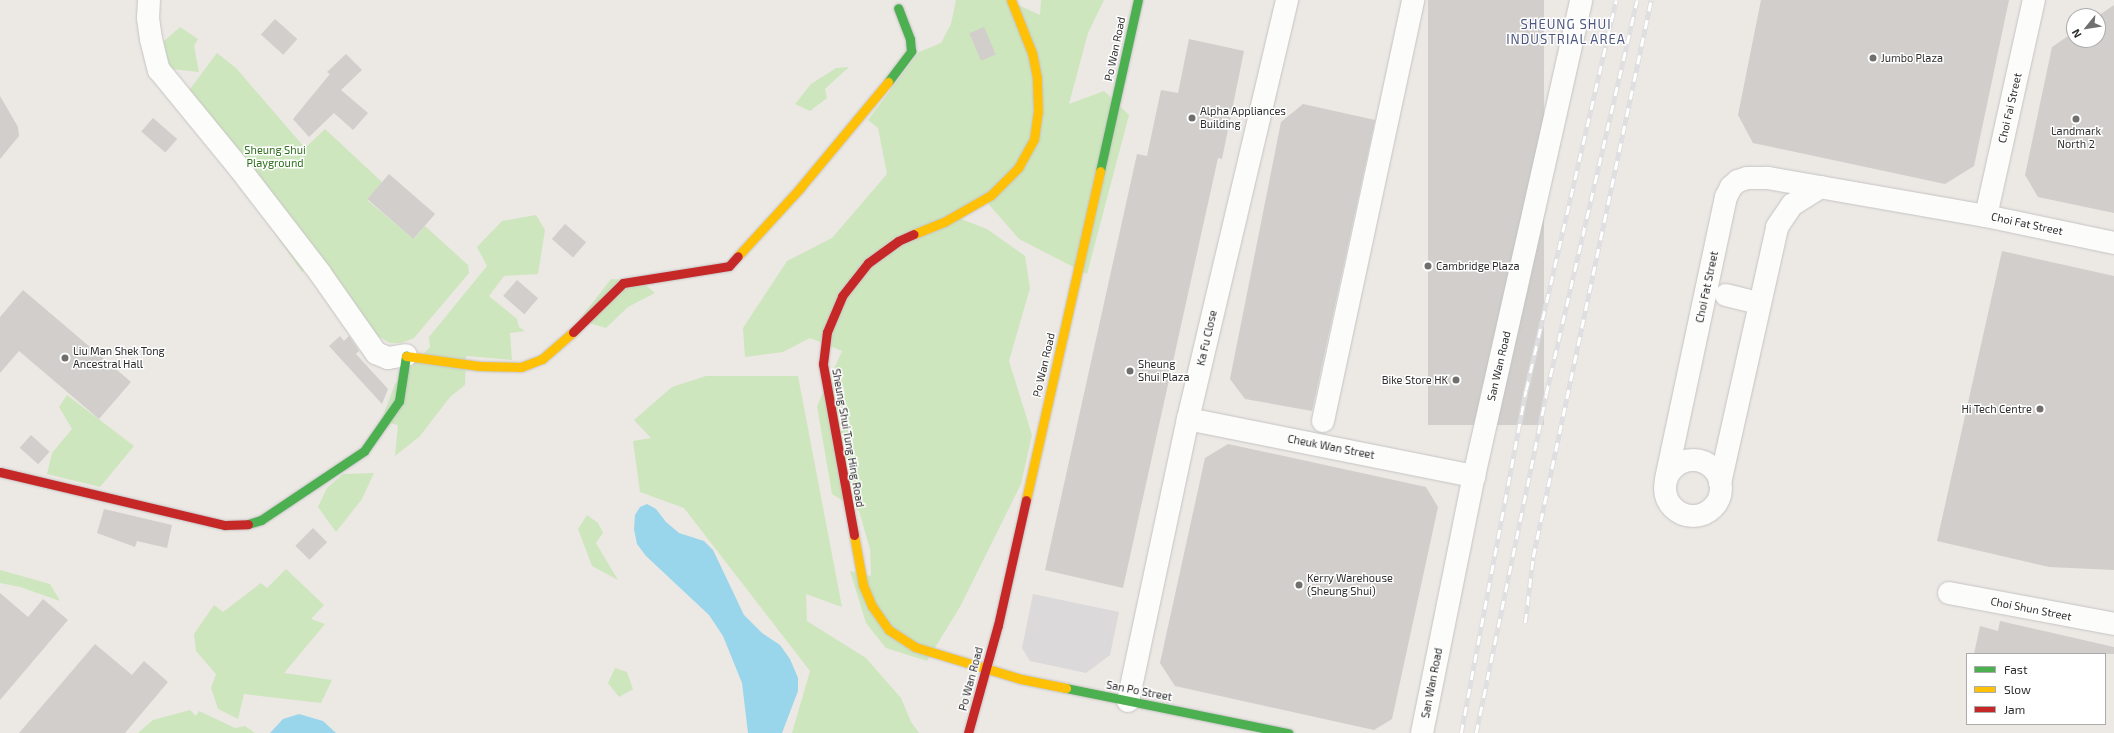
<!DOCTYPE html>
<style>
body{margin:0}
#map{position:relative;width:2114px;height:733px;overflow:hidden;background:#ece8e4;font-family:"Exo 2",sans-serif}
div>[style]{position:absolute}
.industrial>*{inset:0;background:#dcd9db}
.green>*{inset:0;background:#cee6be}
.water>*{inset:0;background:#99d6ec}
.building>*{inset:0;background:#d1cecb;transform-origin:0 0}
.roads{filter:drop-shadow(0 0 1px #c5c4c5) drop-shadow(0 0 1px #c5c4c5)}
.street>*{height:22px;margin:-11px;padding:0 11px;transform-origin:11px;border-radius:11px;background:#fcfcfb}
.street>.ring{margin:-11px;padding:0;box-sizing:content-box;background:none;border:22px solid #fcfcfb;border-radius:50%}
.fast>*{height:9px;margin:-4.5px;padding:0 4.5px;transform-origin:4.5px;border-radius:4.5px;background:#4caf50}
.slow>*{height:9px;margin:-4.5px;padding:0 4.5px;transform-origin:4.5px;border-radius:4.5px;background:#ffc107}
.jam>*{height:9px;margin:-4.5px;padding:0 4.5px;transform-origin:4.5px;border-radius:4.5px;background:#c62828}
.rail>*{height:4.5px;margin-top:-2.25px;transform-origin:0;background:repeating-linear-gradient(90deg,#fff 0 9px,#dfdfe1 0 18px);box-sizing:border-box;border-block:1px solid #dfdfe1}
.dots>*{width:11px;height:11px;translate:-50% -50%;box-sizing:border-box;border:2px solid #fff;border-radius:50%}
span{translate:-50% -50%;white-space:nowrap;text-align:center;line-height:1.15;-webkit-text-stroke:3px #fff;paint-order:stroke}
.street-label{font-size:11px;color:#2e2e2e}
.poi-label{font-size:11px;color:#2e2e2e}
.left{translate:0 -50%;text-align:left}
.right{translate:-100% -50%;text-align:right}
.park-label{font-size:11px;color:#2c6e1b}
.quarter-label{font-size:13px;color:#4d5680;letter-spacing:1px}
.legend{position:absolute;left:1966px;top:653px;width:140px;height:72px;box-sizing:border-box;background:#fff;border:1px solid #ababab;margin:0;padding:5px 7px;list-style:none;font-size:12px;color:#2e2e2e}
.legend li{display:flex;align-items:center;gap:8px;height:20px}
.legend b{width:20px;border:1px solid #ababab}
.north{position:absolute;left:2066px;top:8px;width:40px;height:40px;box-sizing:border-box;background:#fff;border:1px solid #ababab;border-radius:50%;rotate:240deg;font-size:11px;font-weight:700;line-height:16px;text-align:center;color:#2e2e2e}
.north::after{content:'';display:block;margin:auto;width:14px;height:18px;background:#706f6e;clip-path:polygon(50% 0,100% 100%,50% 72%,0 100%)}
</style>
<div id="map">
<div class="industrial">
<div style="clip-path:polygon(1033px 594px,1119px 612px,1110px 655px,1086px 673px,1030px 661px,1022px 648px)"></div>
</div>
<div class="green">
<div style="clip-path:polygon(956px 0,1007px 0,1040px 15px,1041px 0,1104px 0,1088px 33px,1069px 104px,1104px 91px,1129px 115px,1087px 274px,1019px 239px,984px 199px,948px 214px,987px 229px,1025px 256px,1030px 288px,1009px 361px,1032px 435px,1021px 484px,961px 605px,927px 661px,886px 648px,866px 623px,850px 571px,871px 576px,870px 549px,859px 511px,832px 494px,817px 406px,842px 351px,810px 338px,783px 352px,745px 357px,743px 328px,787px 261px,832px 238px,887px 174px,878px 128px,868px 120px,919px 52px,941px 43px,951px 24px)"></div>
<div style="clip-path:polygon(180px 27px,198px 39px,194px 46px,199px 72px,171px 69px,165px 62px,164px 41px)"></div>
<div style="clip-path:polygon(217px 53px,236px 68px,305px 148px,325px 129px,382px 182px,367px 200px,414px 239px,425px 226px,468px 265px,469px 273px,414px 338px,401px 343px,390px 343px,376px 335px,317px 259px,302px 272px,264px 218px,187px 93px)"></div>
<div style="clip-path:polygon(849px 67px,825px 89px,827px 98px,810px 111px,795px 104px,811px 84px,836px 68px)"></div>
<div style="clip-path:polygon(536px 215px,545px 230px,538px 274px,504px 276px,489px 296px,517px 319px,519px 327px,525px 331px,510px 333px,512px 360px,466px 356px,465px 385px,450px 397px,420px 436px,395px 456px,398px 425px,381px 421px,395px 384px,430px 347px,429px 337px,487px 266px,477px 247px,502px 221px)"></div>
<div style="clip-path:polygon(611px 279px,641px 281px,655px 293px,628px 307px,606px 328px,579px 320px)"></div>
<div style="clip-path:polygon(706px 376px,798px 376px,842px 607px,806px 594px,807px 621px,866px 658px,901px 698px,911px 722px,919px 733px,792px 733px,810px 671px,684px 508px,640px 492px,633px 441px,651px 438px,634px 420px,672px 387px)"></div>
<div style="clip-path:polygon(67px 395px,134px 446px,100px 487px,47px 474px,52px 453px,72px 429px,59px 407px)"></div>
<div style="clip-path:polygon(374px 473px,362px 499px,336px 532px,318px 507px,327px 488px,343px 474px)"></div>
<div style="clip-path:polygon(587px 515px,598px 523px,603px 533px,596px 543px,618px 580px,592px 566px,578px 529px)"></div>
<div style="clip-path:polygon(286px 569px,324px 605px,311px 619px,325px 624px,284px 673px,332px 680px,321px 703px,244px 694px,238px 719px,218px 709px,211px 688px,216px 674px,196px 651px,194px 634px,214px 605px,223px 612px,261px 583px,267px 588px)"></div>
<div style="clip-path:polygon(0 570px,50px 584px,60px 601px,20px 587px,0 583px)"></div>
<div style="clip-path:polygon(615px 668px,627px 672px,633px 689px,619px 697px,608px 683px)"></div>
<div style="clip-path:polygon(190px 710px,196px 716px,199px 711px,235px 728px,245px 726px,255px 733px,138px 733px,153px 720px)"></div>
</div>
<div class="water">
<div style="clip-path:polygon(647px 504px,656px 509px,666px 522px,679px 533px,704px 541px,713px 550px,744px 615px,762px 633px,780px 645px,790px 659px,798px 678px,798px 691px,782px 733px,748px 733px,742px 683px,723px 636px,709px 615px,646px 556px,637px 544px,634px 529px,635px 515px,640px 507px)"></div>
<div style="clip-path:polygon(299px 714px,323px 721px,336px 733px,270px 733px,283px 719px)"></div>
</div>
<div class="building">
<div style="left:1428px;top:0;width:116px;height:425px"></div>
<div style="clip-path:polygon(1761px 0,2009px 0,1974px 166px,1945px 184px,1753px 143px,1738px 115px)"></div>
<div style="clip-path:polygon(2114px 5px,2114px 213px,2038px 197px,2025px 175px,2052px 47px,2074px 32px,2074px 40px,2098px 40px,2098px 16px)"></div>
<div style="left:275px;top:19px;width:30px;height:21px;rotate:42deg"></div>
<div style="left:984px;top:27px;width:30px;height:16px;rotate:67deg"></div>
<div style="clip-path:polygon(1189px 39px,1244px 51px,1222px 159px,1218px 158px,1123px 588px,1045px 570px,1137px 154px,1147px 156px,1161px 90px,1178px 93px)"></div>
<div style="clip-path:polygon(346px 54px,362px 70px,341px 90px,368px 113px,353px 130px,334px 113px,309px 137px,293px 119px,330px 74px,327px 72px)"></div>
<div style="clip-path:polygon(0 96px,18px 127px,19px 136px,0 159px)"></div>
<div style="clip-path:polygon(1303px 104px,1375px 120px,1312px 411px,1245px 399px,1230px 379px,1281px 122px)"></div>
<div style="left:153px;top:118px;width:32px;height:18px;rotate:41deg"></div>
<div style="left:389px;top:174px;width:61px;height:33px;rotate:41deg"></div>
<div style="left:565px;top:224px;width:28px;height:20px;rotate:41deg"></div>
<div style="clip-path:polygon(2002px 251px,2114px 276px,2114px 570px,2049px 567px,1937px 541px)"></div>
<div style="left:517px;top:280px;width:28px;height:21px;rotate:41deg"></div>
<div style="clip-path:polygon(23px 290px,131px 382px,99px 419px,19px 351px,0 373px,0 317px)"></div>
<div style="clip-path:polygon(340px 336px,344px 341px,349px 336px,359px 351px,356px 354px,388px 389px,382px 404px,329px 346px)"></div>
<div style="left:31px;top:435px;width:25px;height:17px;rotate:42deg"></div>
<div style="clip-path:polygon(1228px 444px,1426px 487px,1438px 507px,1392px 719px,1374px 730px,1175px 686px,1160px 663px,1205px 458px)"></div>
<div style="clip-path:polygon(104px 509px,172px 525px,167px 548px,137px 541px,135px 547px,97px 533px)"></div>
<div style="left:313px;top:528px;width:20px;height:25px;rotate:45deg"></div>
<div style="clip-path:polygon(0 593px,28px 617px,43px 599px,68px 620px,0 700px)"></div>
<div style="clip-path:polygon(2000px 621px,2114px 647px,2114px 654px,1974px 654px,1980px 626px,1998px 631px)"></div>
<div style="clip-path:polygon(95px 644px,132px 675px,144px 661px,168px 682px,125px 733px,19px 733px)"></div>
</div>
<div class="roads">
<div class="street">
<div style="left:149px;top:0;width:18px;rotate:93deg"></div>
<div style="left:148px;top:18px;width:21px;rotate:82deg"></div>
<div style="left:151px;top:39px;width:32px;rotate:76deg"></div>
<div style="left:159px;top:70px;width:128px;rotate:50.7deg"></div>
<div style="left:240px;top:169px;width:131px;rotate:52.4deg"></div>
<div style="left:320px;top:273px;width:98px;rotate:55deg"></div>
<div style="left:376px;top:353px;width:13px;rotate:23deg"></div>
<div style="left:388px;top:358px;width:18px;rotate:-9deg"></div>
<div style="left:1986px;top:216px;width:221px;rotate:-77.5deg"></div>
<div style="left:1726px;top:295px;width:34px;rotate:14deg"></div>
<div style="left:1188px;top:419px;width:292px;rotate:11.3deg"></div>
<div style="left:1323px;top:421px;width:431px;rotate:-77.9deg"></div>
<div class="ring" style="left:1665px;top:460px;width:34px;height:34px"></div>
<div style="left:1666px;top:479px;width:288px;rotate:-78deg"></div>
<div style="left:1726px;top:197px;width:11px;rotate:-63deg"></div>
<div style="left:1731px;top:187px;width:9px;rotate:-41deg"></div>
<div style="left:1738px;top:181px;width:9px;rotate:-18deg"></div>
<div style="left:1747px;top:178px;width:21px"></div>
<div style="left:1768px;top:178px;width:221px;rotate:9.9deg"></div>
<div style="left:1986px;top:216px;width:131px;rotate:11.9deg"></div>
<div style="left:1720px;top:483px;width:262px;rotate:-77.4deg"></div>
<div style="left:1777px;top:227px;width:27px;rotate:-56deg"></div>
<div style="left:1792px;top:205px;width:34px;rotate:-32deg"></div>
<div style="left:1949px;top:593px;width:168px;rotate:10.6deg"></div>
<div style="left:1128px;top:701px;width:288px;rotate:-78deg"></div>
<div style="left:1188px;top:419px;width:431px;rotate:-76.7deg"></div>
<div style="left:1422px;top:733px;width:262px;rotate:-78.6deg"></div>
<div style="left:1474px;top:476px;width:488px;rotate:-77.3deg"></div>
</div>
<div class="fast">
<div style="left:888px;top:82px;width:39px;rotate:-53deg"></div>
<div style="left:911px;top:51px;width:12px;rotate:-95deg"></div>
<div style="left:910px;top:39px;width:33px;rotate:-111deg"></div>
<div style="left:1100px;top:171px;width:175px;rotate:-77.5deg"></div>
<div style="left:248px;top:524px;width:14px;rotate:-17deg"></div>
<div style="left:261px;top:520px;width:124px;rotate:-33.8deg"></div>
<div style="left:364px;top:451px;width:61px;rotate:-55deg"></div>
<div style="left:399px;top:401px;width:46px;rotate:-81.2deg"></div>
<div style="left:1066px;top:688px;width:227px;rotate:11.5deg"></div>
</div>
<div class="slow">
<div style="left:914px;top:234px;width:32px;rotate:-22deg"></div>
<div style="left:944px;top:222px;width:54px;rotate:-29.9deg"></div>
<div style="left:991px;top:195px;width:38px;rotate:-45deg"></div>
<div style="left:1018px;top:168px;width:33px;rotate:-61deg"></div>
<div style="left:1034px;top:139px;width:28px;rotate:-82deg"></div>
<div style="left:1038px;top:111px;width:33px;rotate:-92deg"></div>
<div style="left:1037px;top:78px;width:25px;rotate:-101deg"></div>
<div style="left:1032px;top:53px;width:57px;rotate:-111.6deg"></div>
<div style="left:738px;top:256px;width:92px;rotate:-47.6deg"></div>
<div style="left:800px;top:188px;width:138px;rotate:-50.3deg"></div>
<div style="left:406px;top:356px;width:74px;rotate:7.8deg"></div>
<div style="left:479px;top:366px;width:42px;rotate:1.4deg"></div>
<div style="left:521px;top:367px;width:22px;rotate:-21deg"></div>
<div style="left:542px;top:359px;width:41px;rotate:-41.1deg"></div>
<div style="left:1026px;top:500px;width:337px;rotate:-77.3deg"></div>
<div style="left:854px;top:535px;width:51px;rotate:79.8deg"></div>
<div style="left:863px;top:585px;width:23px;rotate:67deg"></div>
<div style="left:872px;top:606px;width:29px;rotate:55deg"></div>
<div style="left:889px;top:630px;width:31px;rotate:33deg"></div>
<div style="left:915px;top:647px;width:111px;rotate:16.8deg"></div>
<div style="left:1021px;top:679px;width:46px;rotate:11.3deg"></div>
</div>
<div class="jam">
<div style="left:573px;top:332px;width:70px;rotate:-44.4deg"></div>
<div style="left:623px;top:283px;width:107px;rotate:-9.1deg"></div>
<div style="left:729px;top:266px;width:13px;rotate:-48deg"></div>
<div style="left:0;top:472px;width:231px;rotate:13.3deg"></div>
<div style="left:225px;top:525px;width:23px;rotate:-2deg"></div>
<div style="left:854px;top:535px;width:174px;rotate:-100.3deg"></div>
<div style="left:823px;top:364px;width:32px;rotate:-83deg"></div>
<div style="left:827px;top:332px;width:39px;rotate:-67deg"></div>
<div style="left:842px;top:296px;width:42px;rotate:-51.8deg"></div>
<div style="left:868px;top:263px;width:37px;rotate:-36deg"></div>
<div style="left:898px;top:241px;width:17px;rotate:-24deg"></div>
<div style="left:968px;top:733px;width:112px;rotate:-74.5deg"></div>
<div style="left:998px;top:625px;width:128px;rotate:-77.4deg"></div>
</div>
</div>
<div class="rail">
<div style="left:1525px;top:623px;width:66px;rotate:-83.1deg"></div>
<div style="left:1533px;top:557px;width:569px;rotate:-78.04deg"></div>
<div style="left:1461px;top:733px;width:349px;rotate:-79.3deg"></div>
<div style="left:1526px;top:390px;width:400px;rotate:-77deg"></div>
<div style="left:1476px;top:733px;width:346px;rotate:-78.3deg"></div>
<div style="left:1546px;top:394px;width:404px;rotate:-77deg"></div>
</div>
<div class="dots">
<div style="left:1873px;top:58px;background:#706f6e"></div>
<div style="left:1192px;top:118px;background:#706f6e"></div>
<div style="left:2076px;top:119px;background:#706f6e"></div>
<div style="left:1428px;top:266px;background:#706f6e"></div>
<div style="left:65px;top:358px;background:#706f6e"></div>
<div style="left:1130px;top:371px;background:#706f6e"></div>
<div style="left:1456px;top:380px;background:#706f6e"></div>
<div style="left:2040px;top:409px;background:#706f6e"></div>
<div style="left:1299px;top:585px;background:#706f6e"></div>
</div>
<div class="street-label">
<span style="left:1115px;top:49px;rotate:-78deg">Po Wan Road</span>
<span style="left:2010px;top:108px;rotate:-77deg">Choi Fai Street</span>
<span style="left:2027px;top:224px;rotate:12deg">Choi Fat Street</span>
<span style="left:1707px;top:287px;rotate:-78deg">Choi Fat Street</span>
<span style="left:1207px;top:338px;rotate:-77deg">Ka Fu Close</span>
<span style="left:1044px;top:365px;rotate:-77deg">Po Wan Road</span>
<span style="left:1499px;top:366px;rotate:-77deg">San Wan Road</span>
<span style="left:848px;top:438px;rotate:80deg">Sheung Shui Tung Hing Road</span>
<span style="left:1331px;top:447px;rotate:11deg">Cheuk Wan Street</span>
<span style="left:2031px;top:609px;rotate:11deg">Choi Shun Street</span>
<span style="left:971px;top:679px;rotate:-75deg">Po Wan Road</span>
<span style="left:1432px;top:683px;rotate:-79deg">San Wan Road</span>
<span style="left:1139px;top:691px;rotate:11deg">San Po Street</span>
</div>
<div class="poi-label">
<span class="left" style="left:1881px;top:58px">Jumbo Plaza</span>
<span class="left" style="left:1200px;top:118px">Alpha Appliances<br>Building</span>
<span style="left:2076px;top:138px">Landmark<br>North 2</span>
<span class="left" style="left:1436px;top:266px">Cambridge Plaza</span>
<span class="left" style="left:73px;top:358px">Liu Man Shek Tong<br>Ancestral Hall</span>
<span class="left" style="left:1138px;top:371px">Sheung<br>Shui Plaza</span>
<span class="right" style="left:1448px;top:380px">Bike Store HK</span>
<span class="right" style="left:2032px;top:409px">Hi Tech Centre</span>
<span class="left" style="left:1307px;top:585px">Kerry Warehouse<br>(Sheung Shui)</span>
</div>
<div class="park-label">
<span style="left:275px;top:157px">Sheung Shui<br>Playground</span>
</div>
<div class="quarter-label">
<span style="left:1566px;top:32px">SHEUNG SHUI<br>INDUSTRIAL AREA</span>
</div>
<ul class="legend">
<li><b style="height:5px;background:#4caf50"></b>Fast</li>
<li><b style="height:5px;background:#ffc107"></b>Slow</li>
<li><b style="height:5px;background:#c62828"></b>Jam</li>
</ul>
<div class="north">N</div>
</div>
